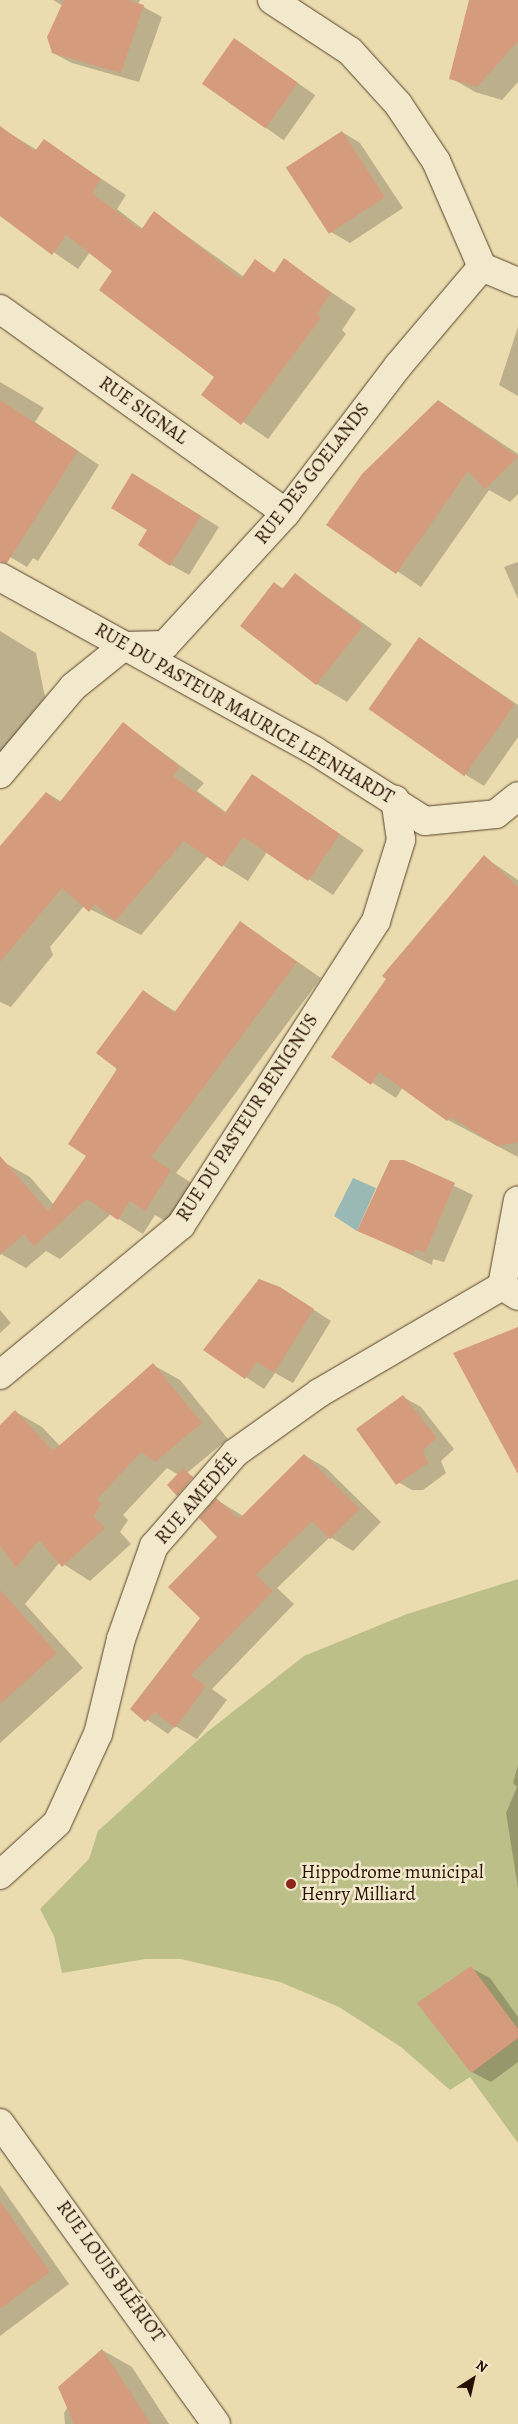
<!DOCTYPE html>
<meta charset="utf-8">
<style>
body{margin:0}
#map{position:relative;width:518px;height:2424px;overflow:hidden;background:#ebdcaf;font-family:Alegreya,serif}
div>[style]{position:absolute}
.green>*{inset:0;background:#bcbf87}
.water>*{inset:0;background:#9bb9b4}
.shadow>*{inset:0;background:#0003;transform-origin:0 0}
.building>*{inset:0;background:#d49b7d;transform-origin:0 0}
.roads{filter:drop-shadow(0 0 1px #58422c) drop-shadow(0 0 1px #58422c)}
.minor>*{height:28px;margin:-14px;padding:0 14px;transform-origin:14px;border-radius:14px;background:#f2e8cb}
.tertiary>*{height:28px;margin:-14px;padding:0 14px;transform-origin:14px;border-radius:14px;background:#f2e8cb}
.dots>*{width:14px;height:14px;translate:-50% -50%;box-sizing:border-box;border:2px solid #f2e8cb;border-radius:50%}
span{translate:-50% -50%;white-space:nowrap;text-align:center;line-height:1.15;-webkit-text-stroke:5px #f2e8cb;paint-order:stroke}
.street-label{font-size:19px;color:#270f01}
.poi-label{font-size:19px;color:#270f01}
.left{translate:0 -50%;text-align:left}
.north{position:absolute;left:448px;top:2354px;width:50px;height:50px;-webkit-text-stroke:4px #f2e8cb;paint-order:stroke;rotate:35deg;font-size:14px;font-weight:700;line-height:20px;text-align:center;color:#270f01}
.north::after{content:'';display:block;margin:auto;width:18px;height:22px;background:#270f01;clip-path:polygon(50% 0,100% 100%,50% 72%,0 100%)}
</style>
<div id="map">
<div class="green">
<div style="clip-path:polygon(518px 1579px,518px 2143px,470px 2077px,450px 2090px,401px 2047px,339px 2007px,280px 1982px,181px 1959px,145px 1959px,62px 1973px,54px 1936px,40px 1909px,89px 1859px,98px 1831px,207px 1732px,304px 1656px,407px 1614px)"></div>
</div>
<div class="water">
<div style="clip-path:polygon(353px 1178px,376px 1188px,357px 1231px,334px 1216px)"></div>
</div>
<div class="shadow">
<div style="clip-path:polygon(53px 0,140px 0,138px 4px,162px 17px,139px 82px,72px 63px,53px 53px,63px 6px)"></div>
<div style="clip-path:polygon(471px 0,518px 0,518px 82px,502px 100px,475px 92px,451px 78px)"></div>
<div style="left:235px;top:39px;width:98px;height:55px;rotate:35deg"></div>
<div style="clip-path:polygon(342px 132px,360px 143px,403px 208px,350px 243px,331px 232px)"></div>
<div style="clip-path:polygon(9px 133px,37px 150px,44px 141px,126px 195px,117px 209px,143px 229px,155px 213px,244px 277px,255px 261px,275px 273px,284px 260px,356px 309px,342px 330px,346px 334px,268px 439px,203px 394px,216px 376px,114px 271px,90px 252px,78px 269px,0 215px,0 145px)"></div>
<div style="clip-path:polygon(518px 327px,518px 396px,499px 385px)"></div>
<div style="clip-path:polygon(0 382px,44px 408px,35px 422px,99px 465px,38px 561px,33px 558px,27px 567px,0 551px)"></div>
<div style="clip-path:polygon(439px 401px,518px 454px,518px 494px,510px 502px,489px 490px,421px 587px,328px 525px)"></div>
<div style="clip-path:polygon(151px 485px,219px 527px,189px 575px,171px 565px,149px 529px)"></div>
<div style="clip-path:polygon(518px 562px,518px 599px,504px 567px)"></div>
<div style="clip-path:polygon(295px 574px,392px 644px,347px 702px,317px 684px,241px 625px,274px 583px,284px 589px)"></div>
<div style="clip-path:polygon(0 631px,36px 653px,45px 697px,0 753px)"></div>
<div style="clip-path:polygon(420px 639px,518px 705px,518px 737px,484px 786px,466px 775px)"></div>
<div style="clip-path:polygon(124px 724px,204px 783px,197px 791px,227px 813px,252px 776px,364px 850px,333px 895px,267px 852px,248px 881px,208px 856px,141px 935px,84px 906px,50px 947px,53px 955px,11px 1007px,0 1002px,0 867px,47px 793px,62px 802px)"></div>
<div style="clip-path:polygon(484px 857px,518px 880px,518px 1157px,448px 1120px,403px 1087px,396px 1098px,333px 1057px)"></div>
<div style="clip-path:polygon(240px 922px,321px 978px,176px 1173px,196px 1186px,171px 1224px,155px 1215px,143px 1234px,111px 1214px,60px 1259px,46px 1251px,26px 1268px,1px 1254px,0 1167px,5px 1163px,30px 1177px,54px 1205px,87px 1155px,143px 991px,176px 1012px)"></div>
<div style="clip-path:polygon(403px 1161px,473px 1195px,444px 1262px,433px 1259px,432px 1265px,359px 1230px)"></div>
<div style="clip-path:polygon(280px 1288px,331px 1321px,293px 1383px,275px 1373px,264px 1389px,205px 1350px)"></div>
<div style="clip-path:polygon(0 1310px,11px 1323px,0 1333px)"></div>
<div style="clip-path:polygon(153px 1365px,180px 1380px,228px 1439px,182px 1477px,167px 1468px,123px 1515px,128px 1520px,120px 1532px,131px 1544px,90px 1581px,60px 1562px,25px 1604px,83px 1668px,0 1743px,0 1427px,16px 1412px,42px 1427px,60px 1446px)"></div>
<div style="clip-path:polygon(403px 1397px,421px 1407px,454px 1449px,441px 1461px,446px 1473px,423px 1490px,412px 1490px,393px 1479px)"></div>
<div style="clip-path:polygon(304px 1455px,326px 1468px,381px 1522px,353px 1551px,330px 1537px,277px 1588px,294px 1604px,212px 1689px,227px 1700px,197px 1739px,175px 1726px,168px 1734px,132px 1709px,202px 1618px,219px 1537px,217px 1500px,243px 1516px)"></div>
<div style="clip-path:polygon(518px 1765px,518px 1888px,506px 1813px,517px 1787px,513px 1783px)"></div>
<div style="clip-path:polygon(471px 1968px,490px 1978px,518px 2017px,518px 2062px,491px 2082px,472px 2072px)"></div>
<div style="clip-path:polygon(0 2185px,69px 2284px,0 2336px)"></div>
<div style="clip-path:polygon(102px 2350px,132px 2367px,169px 2424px,65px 2424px,64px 2413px)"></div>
</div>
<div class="building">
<div style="clip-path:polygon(64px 0,127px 0,144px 5px,121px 73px,52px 53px,47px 37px)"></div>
<div style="clip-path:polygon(469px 0,518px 0,518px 41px,477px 87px,449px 79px)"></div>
<div style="left:234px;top:38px;width:78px;height:56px;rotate:35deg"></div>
<div style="clip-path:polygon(0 126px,35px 151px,44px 139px,101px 179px,92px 193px,141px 230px,154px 211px,241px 279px,255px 259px,274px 273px,284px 258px,331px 293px,317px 314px,321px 318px,241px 425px,201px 395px,214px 377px,99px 290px,112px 271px,66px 235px,52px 255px,0 216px)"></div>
<div style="left:342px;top:131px;width:79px;height:67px;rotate:57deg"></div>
<div style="clip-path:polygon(0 400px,78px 451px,7px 563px,0 561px)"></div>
<div style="clip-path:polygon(438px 400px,518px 457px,485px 489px,468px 471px,396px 574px,326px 525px,362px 474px)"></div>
<div style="clip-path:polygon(132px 473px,201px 516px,170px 566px,138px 545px,147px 530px,111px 508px)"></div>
<div style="clip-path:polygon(295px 573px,363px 626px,316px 685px,240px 626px,274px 582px,282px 589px)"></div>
<div style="left:419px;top:637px;width:117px;height:88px;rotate:35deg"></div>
<div style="clip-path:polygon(123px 722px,180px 767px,173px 776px,225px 813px,252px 774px,340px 834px,308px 881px,243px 837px,222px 867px,184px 841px,115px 921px,95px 904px,89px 912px,62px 888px,0 962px,0 846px,46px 792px,59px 803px)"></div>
<div style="clip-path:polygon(484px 855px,518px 887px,518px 1142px,497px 1146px,451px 1117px,447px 1121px,379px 1072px,371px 1085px,331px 1057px,386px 979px,382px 976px)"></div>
<div style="clip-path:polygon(240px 921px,297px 962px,151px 1157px,171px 1170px,145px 1211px,130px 1201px,118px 1220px,87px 1199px,34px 1246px,24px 1234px,0 1255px,0 1156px,48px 1211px,86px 1156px,68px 1144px,117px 1069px,96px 1053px,143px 990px,174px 1013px)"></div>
<div style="clip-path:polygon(390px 1160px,404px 1160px,455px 1183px,425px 1253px,415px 1249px,413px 1255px,357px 1231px)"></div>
<div style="clip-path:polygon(259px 1279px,280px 1287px,314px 1309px,274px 1373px,257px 1362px,245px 1379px,203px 1350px)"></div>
<div style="clip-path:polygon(518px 1327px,518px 1474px,453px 1353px)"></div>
<div style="clip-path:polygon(153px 1363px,202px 1423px,155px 1462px,141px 1452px,97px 1499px,102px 1504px,93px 1516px,105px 1528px,62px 1567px,39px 1540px,16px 1568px,0 1546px,0 1425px,15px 1410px,53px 1451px)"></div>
<div style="clip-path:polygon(403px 1395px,437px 1438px,423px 1450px,428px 1463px,396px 1485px,356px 1429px)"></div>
<div style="clip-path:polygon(304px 1454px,360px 1509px,330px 1539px,312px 1521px,256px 1575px,273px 1591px,191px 1675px,206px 1686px,175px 1728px,155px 1712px,145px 1722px,130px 1709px,200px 1618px,168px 1587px,217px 1537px,199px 1518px,216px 1498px,239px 1519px)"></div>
<div style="clip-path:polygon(183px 1468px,193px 1477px,177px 1496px,167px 1485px)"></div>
<div style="clip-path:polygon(0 1590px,57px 1653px,0 1704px)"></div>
<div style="clip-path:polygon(471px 1966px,518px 2029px,518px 2038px,471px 2073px,417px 2003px)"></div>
<div style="clip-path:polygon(0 2201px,50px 2272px,0 2309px)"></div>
<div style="clip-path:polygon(102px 2349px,151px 2424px,74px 2424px,58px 2387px)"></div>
</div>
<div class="roads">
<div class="minor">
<div style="left:272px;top:0;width:93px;rotate:33.2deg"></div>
<div style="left:350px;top:51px;width:72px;rotate:47.8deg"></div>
<div style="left:398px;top:104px;width:69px;rotate:56.3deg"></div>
<div style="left:436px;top:161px;width:116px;rotate:66.5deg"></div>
<div style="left:482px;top:267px;width:39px;rotate:23deg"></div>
<div style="left:0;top:309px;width:351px;rotate:35.5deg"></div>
<div style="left:0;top:577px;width:360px;rotate:28.9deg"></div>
<div style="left:315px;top:751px;width:130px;rotate:32.5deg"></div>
<div style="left:425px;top:821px;width:71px;rotate:-5.6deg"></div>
<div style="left:496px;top:814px;width:28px;rotate:-39deg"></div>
<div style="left:0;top:774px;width:114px;rotate:-50deg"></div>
<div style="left:73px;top:687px;width:65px;rotate:-38.8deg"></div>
<div style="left:124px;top:646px;width:41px;rotate:-1.4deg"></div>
<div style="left:165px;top:645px;width:179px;rotate:-47.5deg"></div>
<div style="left:286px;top:513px;width:185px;rotate:-52.7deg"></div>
<div style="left:398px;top:366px;width:130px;rotate:-49.7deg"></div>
<div style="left:518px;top:1296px;width:19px;rotate:-148deg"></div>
<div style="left:502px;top:1286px;width:87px;rotate:-79.5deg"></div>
<div style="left:0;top:1375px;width:235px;rotate:-39.6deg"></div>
<div style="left:181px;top:1225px;width:361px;rotate:-57.3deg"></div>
<div style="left:376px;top:921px;width:85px;rotate:-72.8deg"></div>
<div style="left:401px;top:840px;width:41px;rotate:-98.3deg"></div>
<div style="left:0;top:1875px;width:77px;rotate:-42.4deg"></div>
<div style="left:57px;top:1823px;width:98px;rotate:-65.3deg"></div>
<div style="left:98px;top:1734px;width:98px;rotate:-76.4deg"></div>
<div style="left:121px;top:1639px;width:99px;rotate:-70.5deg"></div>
<div style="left:154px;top:1546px;width:123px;rotate:-48.9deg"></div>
<div style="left:235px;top:1453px;width:103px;rotate:-35.5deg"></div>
<div style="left:319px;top:1393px;width:212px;rotate:-30.3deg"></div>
</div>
<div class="tertiary">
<div style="left:0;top:2123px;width:370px;rotate:54.3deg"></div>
</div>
</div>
<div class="dots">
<div style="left:291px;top:1884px;background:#8f2418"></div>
</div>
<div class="street-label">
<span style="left:143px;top:411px;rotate:35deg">RUE SIGNAL</span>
<span style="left:313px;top:474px;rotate:-52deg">RUE DES GOELANDS</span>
<span style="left:244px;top:714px;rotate:30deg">RUE DU PASTEUR MAURICE LEENHARDT</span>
<span style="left:248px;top:1118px;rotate:-57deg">RUE DU PASTEUR BENIGNUS</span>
<span style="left:197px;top:1499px;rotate:-49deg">RUE AMEDÉE</span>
<span style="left:110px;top:2272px;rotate:54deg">RUE LOUIS BLÉRIOT</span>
</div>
<div class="poi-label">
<span class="left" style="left:301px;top:1884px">Hippodrome municipal<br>Henry Milliard</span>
</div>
<div class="north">N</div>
</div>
